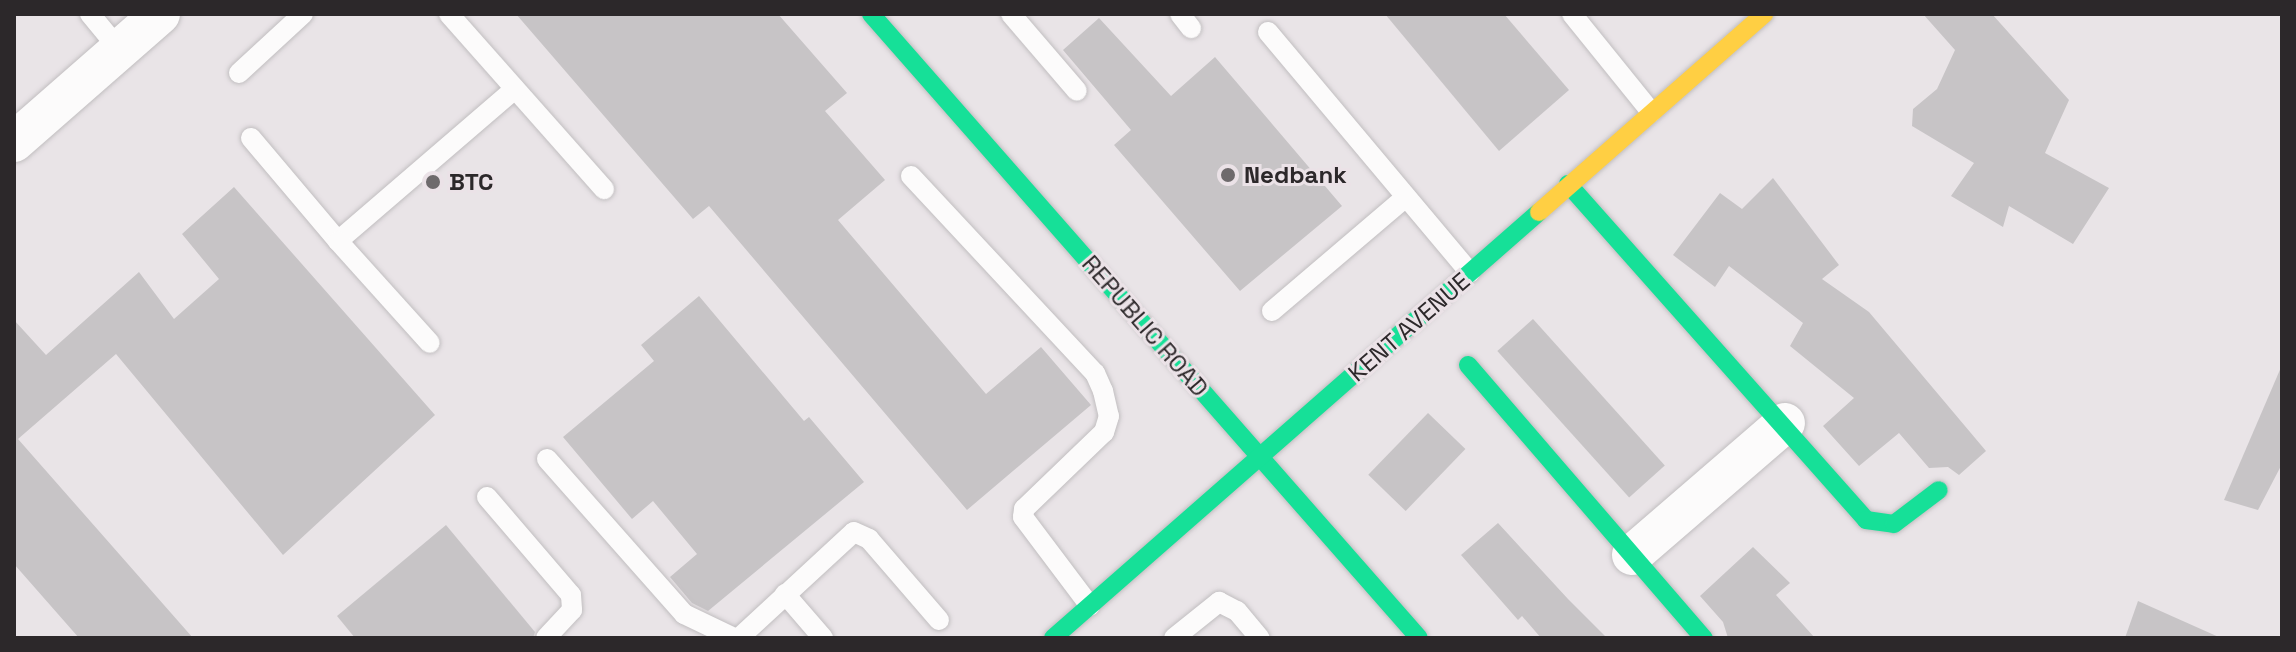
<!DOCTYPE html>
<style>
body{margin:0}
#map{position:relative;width:2296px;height:652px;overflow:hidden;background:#e9e4e7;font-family:"Space Grotesk",sans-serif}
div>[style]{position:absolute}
.building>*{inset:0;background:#c7c4c6;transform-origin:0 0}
.roads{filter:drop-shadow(0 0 2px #c1bec0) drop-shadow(0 0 2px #c1bec0)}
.lane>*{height:20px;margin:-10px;padding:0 10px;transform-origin:10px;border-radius:10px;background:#fcfbfb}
.street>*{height:40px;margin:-20px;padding:0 20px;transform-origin:20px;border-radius:20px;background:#fcfbfb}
.fast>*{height:18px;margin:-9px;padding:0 9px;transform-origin:9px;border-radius:9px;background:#16e098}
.slow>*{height:18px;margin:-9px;padding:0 9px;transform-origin:9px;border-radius:9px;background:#ffcf43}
.dots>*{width:22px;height:22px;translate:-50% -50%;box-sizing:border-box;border:4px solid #ebe2e7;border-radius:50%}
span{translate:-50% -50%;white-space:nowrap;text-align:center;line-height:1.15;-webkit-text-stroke:6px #ebe2e7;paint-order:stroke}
.poi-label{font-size:24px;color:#2c282a;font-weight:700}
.left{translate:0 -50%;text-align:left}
.street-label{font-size:24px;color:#2c282a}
.frame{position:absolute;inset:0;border:16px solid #2c282a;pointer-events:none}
</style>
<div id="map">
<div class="building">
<div style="clip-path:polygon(516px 14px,778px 14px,847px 93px,825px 111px,885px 180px,838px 220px,986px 394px,1041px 347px,1091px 405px,967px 510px,709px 206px,693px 219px)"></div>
<div style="clip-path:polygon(1385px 14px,1504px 14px,1569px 90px,1499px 151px)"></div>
<div style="clip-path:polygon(1923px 14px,1992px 14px,2069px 100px,2045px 153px,2109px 188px,2073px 244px,2009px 206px,2003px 227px,1951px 196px,1974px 163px,1912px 126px,1913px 109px,1937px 89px,1955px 50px)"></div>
<div style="clip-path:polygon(1099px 18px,1171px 96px,1215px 57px,1342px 206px,1240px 291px,1114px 145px,1131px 130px,1063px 50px)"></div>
<div style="clip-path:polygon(1773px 178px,1839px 265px,1822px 279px,1869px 312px,1986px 451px,1959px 475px,1948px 467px,1929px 468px,1899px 433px,1859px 466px,1823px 426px,1854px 398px,1790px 346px,1803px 323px,1729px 266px,1715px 287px,1673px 255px,1720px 193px,1742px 209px)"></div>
<div style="clip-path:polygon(234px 187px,435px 415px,283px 555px,116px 354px,18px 439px,193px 638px,79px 638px,14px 564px,14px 320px,46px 355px,139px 272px,174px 319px,219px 279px,182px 234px)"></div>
<div style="clip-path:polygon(699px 296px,804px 421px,809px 417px,864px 482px,708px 611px,692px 603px,670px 577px,697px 554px,653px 501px,632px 519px,563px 437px,654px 361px,641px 345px)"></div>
<div style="left:1533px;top:319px;width:197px;height:48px;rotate:48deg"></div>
<div style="clip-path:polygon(2282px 365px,2282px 464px,2258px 510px,2224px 500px)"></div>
<div style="left:1428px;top:413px;width:52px;height:86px;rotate:44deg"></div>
<div style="clip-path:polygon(1498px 523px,1568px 599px,1607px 638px,1541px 638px,1522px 616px,1518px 620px,1461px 555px)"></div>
<div style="clip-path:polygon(446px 525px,535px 632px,533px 638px,355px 638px,337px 616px)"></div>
<div style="clip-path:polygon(1753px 547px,1790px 583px,1776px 595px,1815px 638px,1728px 638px,1723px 622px,1700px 596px)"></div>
<div style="clip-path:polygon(2138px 601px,2221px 638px,2125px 638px)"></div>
</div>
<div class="roads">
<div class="lane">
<div style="left:90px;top:14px;width:45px;rotate:50.4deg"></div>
<div style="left:449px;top:14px;width:234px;rotate:48.5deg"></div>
<div style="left:1011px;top:14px;width:101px;rotate:49.4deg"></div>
<div style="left:1180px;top:14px;width:18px;rotate:52deg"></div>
<div style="left:1572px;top:14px;width:126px;rotate:51.1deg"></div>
<div style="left:1268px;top:32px;width:314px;rotate:50deg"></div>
<div style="left:239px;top:73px;width:87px;rotate:-42.7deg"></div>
<div style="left:251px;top:138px;width:135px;rotate:49.8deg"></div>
<div style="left:338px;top:241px;width:233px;rotate:-40.7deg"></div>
<div style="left:911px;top:176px;width:270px;rotate:47deg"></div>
<div style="left:1095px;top:373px;width:20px;rotate:66deg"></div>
<div style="left:1103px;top:391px;width:26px;rotate:77deg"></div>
<div style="left:1109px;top:416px;width:17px;rotate:107deg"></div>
<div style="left:1104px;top:432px;width:111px;rotate:136.1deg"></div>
<div style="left:1024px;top:509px;width:8px;rotate:97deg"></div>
<div style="left:1023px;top:517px;width:111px;rotate:53deg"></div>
<div style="left:338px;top:241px;width:137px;rotate:48deg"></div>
<div style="left:1272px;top:311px;width:176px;rotate:-40.4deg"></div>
<div style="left:547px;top:459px;width:207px;rotate:48.5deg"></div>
<div style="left:684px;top:614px;width:55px;rotate:25.6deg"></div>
<div style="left:487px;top:497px;width:129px;rotate:49.4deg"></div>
<div style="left:571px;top:595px;width:15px;rotate:86deg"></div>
<div style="left:572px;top:610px;width:38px;rotate:133deg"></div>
<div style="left:785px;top:594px;width:58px;rotate:49.2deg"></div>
<div style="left:739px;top:638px;width:156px;rotate:-42.7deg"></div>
<div style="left:854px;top:532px;width:17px;rotate:25deg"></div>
<div style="left:869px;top:539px;width:107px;rotate:49.2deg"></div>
<div style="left:1174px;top:638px;width:58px;rotate:-38.7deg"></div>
<div style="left:1219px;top:602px;width:20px;rotate:27deg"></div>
<div style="left:1237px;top:611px;width:35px;rotate:50deg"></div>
</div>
<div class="street">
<div style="left:14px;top:142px;width:194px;rotate:-41.2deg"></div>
<div style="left:1632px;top:555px;width:202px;rotate:-40.8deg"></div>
</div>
<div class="fast">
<div style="left:871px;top:14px;width:830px;rotate:48.71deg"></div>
<div style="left:1568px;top:184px;width:449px;rotate:48.4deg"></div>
<div style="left:1866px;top:520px;width:28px;rotate:8deg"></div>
<div style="left:1894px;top:524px;width:56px;rotate:-37.1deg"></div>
<div style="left:1468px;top:365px;width:361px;rotate:49.2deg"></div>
<div style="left:1053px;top:638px;width:646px;rotate:-41.24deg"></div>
</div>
<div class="slow">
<div style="left:1539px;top:212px;width:300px;rotate:-41.3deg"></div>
</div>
</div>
<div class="dots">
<div style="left:1228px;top:175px;background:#6e6a6c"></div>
<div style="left:433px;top:182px;background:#6e6a6c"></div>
</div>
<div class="poi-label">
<span class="left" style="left:1244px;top:175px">Nedbank</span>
<span class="left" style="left:449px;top:182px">BTC</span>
</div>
<div class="street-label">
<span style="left:1145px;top:326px;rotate:49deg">REPUBLIC ROAD</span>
<span style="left:1409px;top:327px;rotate:-41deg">KENT AVENUE</span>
</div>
<div class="frame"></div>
</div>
